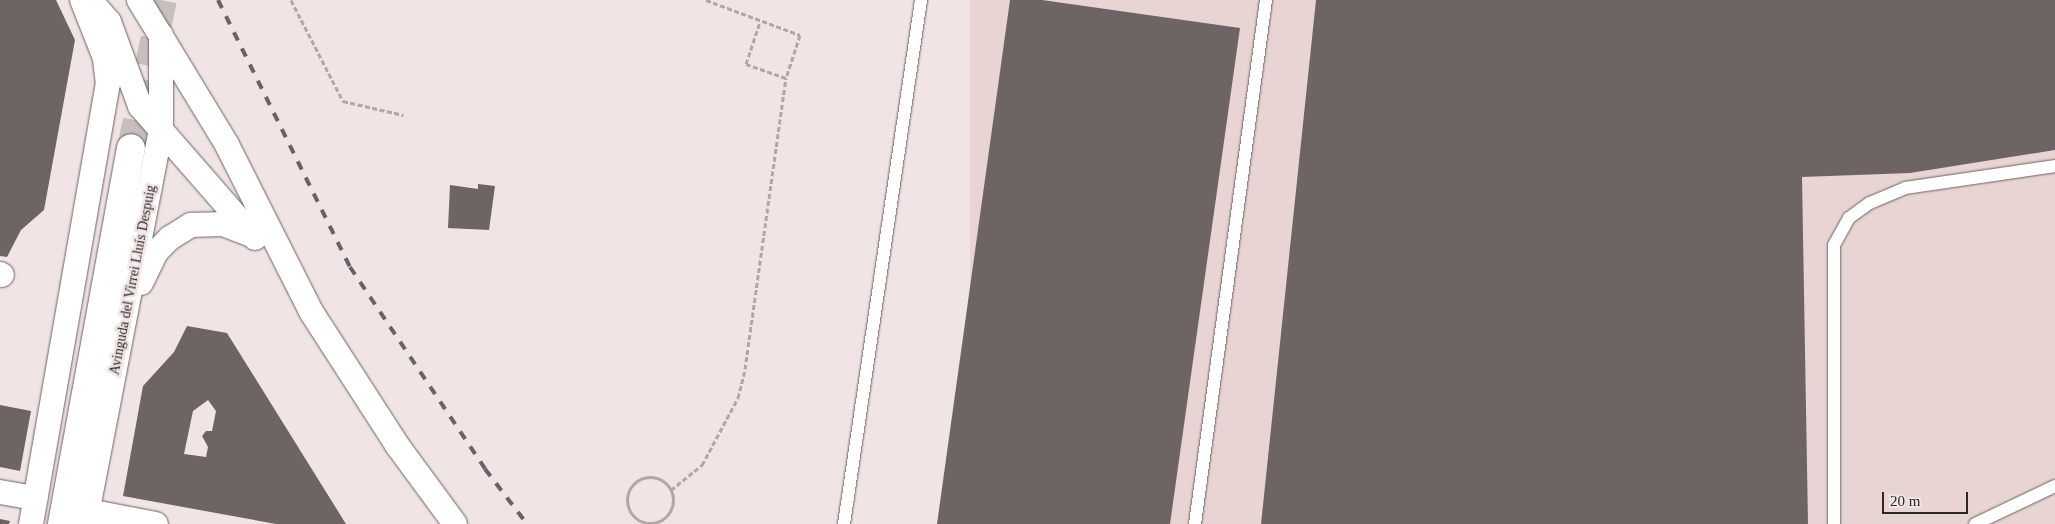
<!DOCTYPE html>
<meta charset="utf-8">
<style>
body{margin:0}
#map{position:relative;width:2055px;height:524px;overflow:hidden;background:#f0e4e4;font-family:"Times New Roman",serif}
div>[style]{position:absolute}
.built>*{inset:0;background:#e8d4d3;transform-origin:0 0}
.building>*{inset:0;background:#6e6464}
.secondary-tunnel>*{height:28px;margin-top:-14px;transform-origin:0;background:repeating-linear-gradient(90deg,#c9bebe 0 28px,transparent 0 42px)}
.path>*{height:3px;margin-top:-1.5px;transform-origin:0;background:repeating-linear-gradient(90deg,#b1a7a7 0 5px,transparent 0 7.5px)}
.path>.ring{margin:-1.5px;padding:0;box-sizing:content-box;background:none;border:3px solid #b1a7a7;border-radius:50%}
.roads{filter:drop-shadow(0 0 1px #6c6362) drop-shadow(0 0 1px #6c6362)}
.lane>*{height:12px;margin:-6px;padding:0 6px;transform-origin:6px;border-radius:6px;background:#fff}
.street>*{height:24px;margin:-12px;padding:0 12px;transform-origin:12px;border-radius:12px;background:#fff}
.secondary>*{height:28px;margin:-14px;padding:0 14px;transform-origin:14px;border-radius:14px;background:#fff}
.rail>*{height:4px;margin-top:-2px;transform-origin:0;background:repeating-linear-gradient(90deg,#696262 0 9px,transparent 0 18px)}
span{translate:-50% -50%;white-space:nowrap;text-align:center;line-height:1.15;-webkit-text-stroke:5px #f0e4e4;paint-order:stroke}
.street-label{font-size:14px;color:#2d2828}
.scale{position:absolute;left:1882px;top:492px;width:86px;height:22px;box-sizing:border-box;border:2px solid #2d2828;border-top:0;padding-left:6px;font-size:15px;line-height:18px;white-space:nowrap;color:#2d2828;-webkit-text-stroke:4px #f0e4e4;paint-order:stroke}
</style>
<div id="map">
<div class="built">
<div style="left:970px;top:0;width:1085px;height:529px"></div>
</div>
<div class="building">
<div style="clip-path:polygon(0 0,56px 0,75px 40px,44px 210px,21px 230px,7px 257px,0 256px)"></div>
<div style="clip-path:polygon(1010px 0,1042px 0,1240px 28px,1170px 524px,937px 524px)"></div>
<div style="clip-path:polygon(1316px 0,2055px 0,2055px 150px,1910px 173px,1802px 177px,1808px 524px,1261px 524px)"></div>
<div style="clip-path:polygon(478px 184px,495px 186px,489px 230px,448px 228px,450px 185px,478px 189px)"></div>
<div style="clip-path:polygon(evenodd,187px 326px,227px 333px,346px 524px,276px 524px,123px 496px,143px 386px,174px 352px,187px 326px,208px 400px,216px 411px,212px 431px,206px 431px,202px 436px,208px 447px,206px 457px,184px 454px,193px 411px,208px 400px)"></div>
<div style="clip-path:polygon(0 405px,31px 411px,20px 471px,0 467px)"></div>
<div style="clip-path:polygon(0 519px,10px 521px,9px 524px,0 524px)"></div>
</div>
<div class="secondary-tunnel">
<div style="left:131px;top:148px;width:151px;rotate:-77.8deg"></div>
</div>
<div class="path">
<div style="left:291px;top:0;width:114px;rotate:62.8deg"></div>
<div style="left:343px;top:101px;width:62px;rotate:13.1deg"></div>
<div style="left:706px;top:0;width:100px;rotate:20.4deg"></div>
<div style="left:800px;top:35px;width:45px;rotate:108deg"></div>
<div style="left:786px;top:78px;width:42px;rotate:-160.7deg"></div>
<div style="left:746px;top:64px;width:44px;rotate:-71.6deg"></div>
<div class="ring" style="left:627px;top:477px;width:43px;height:43px"></div>
<div style="left:671px;top:490px;width:40px;rotate:-39deg"></div>
<div style="left:702px;top:465px;width:76px;rotate:-61.8deg"></div>
<div style="left:738px;top:398px;width:30px;rotate:-76deg"></div>
<div style="left:745px;top:369px;width:294px;rotate:-82deg"></div>
</div>
<div class="roads">
<div class="lane">
<div style="left:844px;top:524px;width:530px;rotate:-81.64deg"></div>
<div style="left:1195px;top:524px;width:529px;rotate:-82.28deg"></div>
<div style="left:1834px;top:524px;width:279px;rotate:-90deg"></div>
<div style="left:1834px;top:245px;width:31px;rotate:-61deg"></div>
<div style="left:1849px;top:218px;width:26px;rotate:-36deg"></div>
<div style="left:1870px;top:203px;width:38px;rotate:-23deg"></div>
<div style="left:1905px;top:188px;width:152px;rotate:-8.3deg"></div>
<div style="left:1975px;top:524px;width:89px;rotate:-25.4deg"></div>
</div>
<div class="street">
<div style="left:90px;top:0;width:29px;rotate:49deg"></div>
<div style="left:109px;top:22px;width:90px;rotate:69.7deg"></div>
<div style="left:140px;top:106px;width:175px;rotate:48.9deg"></div>
<div style="left:139px;top:0;width:170px;rotate:58.7deg"></div>
<div style="left:227px;top:145px;width:188px;rotate:63.2deg"></div>
<div style="left:312px;top:313px;width:157px;rotate:57.2deg"></div>
<div style="left:397px;top:445px;width:98px;rotate:53.7deg"></div>
<div style="left:0;top:274px;width:2px;rotate:27deg"></div>
<div style="left:141px;top:283px;width:34px;rotate:-64deg"></div>
<div style="left:156px;top:252px;width:20px;rotate:-45deg"></div>
<div style="left:170px;top:238px;width:25px;rotate:-32deg"></div>
<div style="left:191px;top:225px;width:32px;rotate:-2deg"></div>
<div style="left:223px;top:224px;width:30px;rotate:21deg"></div>
<div style="left:0;top:492px;width:36px;rotate:10deg"></div>
<div style="left:88px;top:511px;width:69px;rotate:10.8deg"></div>
<div style="left:31px;top:524px;width:447px;rotate:-80.1deg"></div>
<div style="left:108px;top:84px;width:26px;rotate:-97deg"></div>
<div style="left:105px;top:58px;width:62px;rotate:-111.6deg"></div>
<div style="left:85px;top:524px;width:402px;rotate:-79.1deg"></div>
<div style="left:161px;top:129px;width:94px;rotate:-90deg"></div>
</div>
<div class="secondary">
<div style="left:62px;top:524px;width:382px;rotate:-79.6deg"></div>
</div>
</div>
<div class="rail">
<div style="left:218px;top:0;width:298px;rotate:63.7deg"></div>
<div style="left:350px;top:267px;width:243px;rotate:56.2deg"></div>
<div style="left:485px;top:469px;width:69px;rotate:52.6deg"></div>
</div>
<div class="street-label">
<span style="left:133px;top:280px;rotate:-79deg">Avinguda del Virrei Lluís Despuig</span>
</div>
<div class="scale">20 m</div>
</div>
